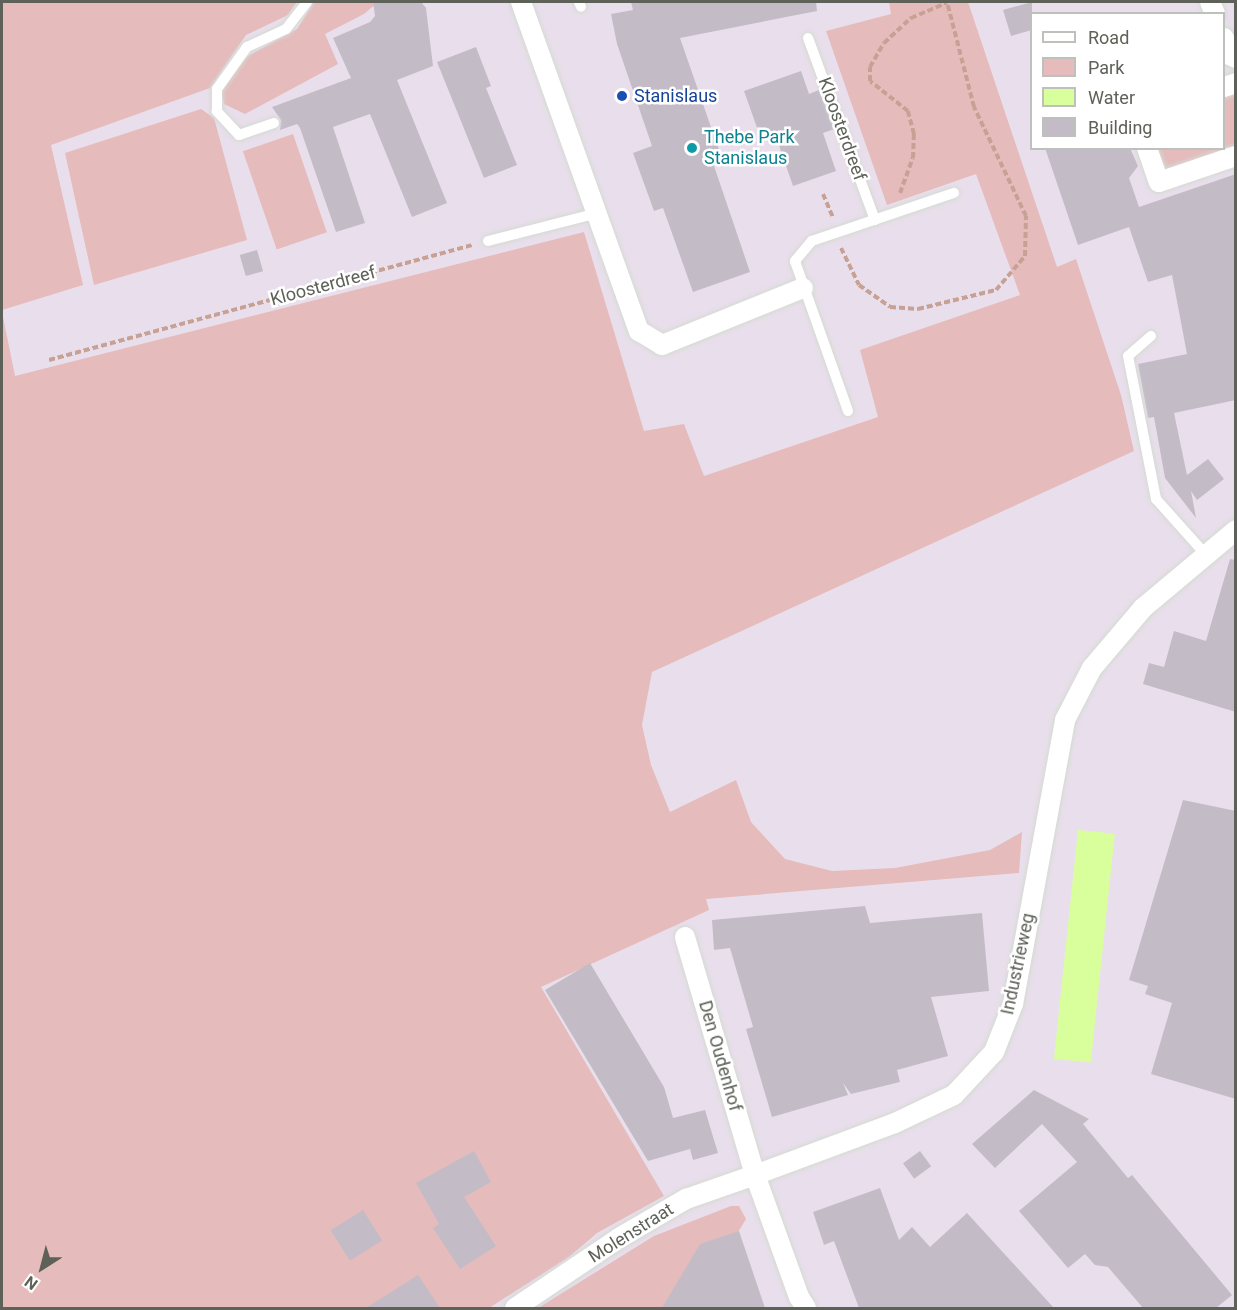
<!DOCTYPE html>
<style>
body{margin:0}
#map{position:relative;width:1237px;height:1310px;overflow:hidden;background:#e9dfec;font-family:Roboto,sans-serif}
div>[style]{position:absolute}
.green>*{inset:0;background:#e5bbbc;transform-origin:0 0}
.water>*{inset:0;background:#d9ff9c;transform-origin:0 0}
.building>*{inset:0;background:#c3bcc7;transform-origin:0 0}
.path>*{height:4px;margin-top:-2px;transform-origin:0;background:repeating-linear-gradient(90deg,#c8a195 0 6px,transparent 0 9px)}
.roads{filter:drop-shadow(0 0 2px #d5dad3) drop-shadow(0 0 2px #d5dad3)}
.lane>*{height:10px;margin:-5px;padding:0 5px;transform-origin:5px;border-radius:5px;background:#fff}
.street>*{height:20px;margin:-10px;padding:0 10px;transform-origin:10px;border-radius:10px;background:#fff}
.dots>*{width:16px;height:16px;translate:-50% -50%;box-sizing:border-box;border:3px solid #fff;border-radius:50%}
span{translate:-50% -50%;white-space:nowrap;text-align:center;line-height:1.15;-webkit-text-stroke:5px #fff;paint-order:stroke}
.transit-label{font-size:18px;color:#164399}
.left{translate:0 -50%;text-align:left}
.street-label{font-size:18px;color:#5d6158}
.culture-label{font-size:18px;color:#0d838f}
.frame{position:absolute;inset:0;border:3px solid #5d6158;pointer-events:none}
.legend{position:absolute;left:1030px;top:12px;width:195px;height:138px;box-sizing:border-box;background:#fff;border:2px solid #bec0bc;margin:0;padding:8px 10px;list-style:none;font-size:18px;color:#5d6158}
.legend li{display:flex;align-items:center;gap:12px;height:30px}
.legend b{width:30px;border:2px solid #bec0bc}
.north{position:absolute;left:12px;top:1238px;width:60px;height:60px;-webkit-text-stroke:4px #fff;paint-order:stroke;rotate:216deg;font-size:16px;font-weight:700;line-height:24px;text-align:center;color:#5d6158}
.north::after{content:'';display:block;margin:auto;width:21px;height:27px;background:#5d6158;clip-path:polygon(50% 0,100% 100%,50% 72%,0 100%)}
</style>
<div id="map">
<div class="green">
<div style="clip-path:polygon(2px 2px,297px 2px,288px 15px,246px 35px,210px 88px,51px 145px,83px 285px,2px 310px)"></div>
<div style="clip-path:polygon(314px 2px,378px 2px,364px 14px,325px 34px,338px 64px,245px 114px,224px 104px,221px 90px,246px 57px,297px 29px)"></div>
<div style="clip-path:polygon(889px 2px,968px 2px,1057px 267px,1076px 259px,1121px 395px,1134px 451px,652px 672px,642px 725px,651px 765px,670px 812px,736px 780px,751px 822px,785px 859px,832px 871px,895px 868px,990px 850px,1022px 832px,1019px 873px,706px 899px,709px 910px,541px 987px,664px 1196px,597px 1233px,569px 1257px,489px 1308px,2px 1308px,2px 312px,15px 376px,584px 232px,644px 431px,684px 424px,704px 476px,878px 417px,860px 350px,1020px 295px,976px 174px,887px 205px,826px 31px,891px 14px)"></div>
<div style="clip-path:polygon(1235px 91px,1235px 151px,1168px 174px,1157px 149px,1224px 148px,1224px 95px)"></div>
<div style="clip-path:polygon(201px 109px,214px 118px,247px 240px,94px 285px,65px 153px)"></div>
<div style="left:293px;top:134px;width:104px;height:53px;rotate:71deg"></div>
<div style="clip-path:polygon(731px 1206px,739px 1206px,746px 1219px,700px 1295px,680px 1282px,663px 1308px,538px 1308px,654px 1236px)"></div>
</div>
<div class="water">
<div style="left:1078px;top:830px;width:37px;height:230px;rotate:6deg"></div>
</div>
<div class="building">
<div style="clip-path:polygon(373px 2px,421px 2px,426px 8px,433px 66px,397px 80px,447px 203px,412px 217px,370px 114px,333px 127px,365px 223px,336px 232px,300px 128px,297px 124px,280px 130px,281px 120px,272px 107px,351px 78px,333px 38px,370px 22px,375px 16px)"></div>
<div style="clip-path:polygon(631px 2px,816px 2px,817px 11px,680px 38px,720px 153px,711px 157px,750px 272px,693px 292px,663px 208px,654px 211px,633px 153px,652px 146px,617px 44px,611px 14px,633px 10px)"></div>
<div style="clip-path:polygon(1032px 2px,1032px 30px,1011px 36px,1003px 10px)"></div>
<div style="clip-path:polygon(476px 47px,491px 86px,486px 88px,517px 165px,484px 178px,437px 62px)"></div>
<div style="clip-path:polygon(801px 71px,809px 94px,819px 90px,834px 129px,823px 133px,836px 171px,793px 186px,775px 134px,761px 139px,744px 91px)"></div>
<div style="clip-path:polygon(1045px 148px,1130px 148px,1138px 166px,1129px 178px,1139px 207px,1236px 174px,1236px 400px,1174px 413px,1187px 475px,1208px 459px,1224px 479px,1197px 500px,1191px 491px,1196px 518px,1165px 478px,1154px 417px,1148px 418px,1138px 364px,1187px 354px,1172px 275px,1148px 282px,1129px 227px,1078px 245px)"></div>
<div style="left:257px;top:250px;width:22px;height:18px;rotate:74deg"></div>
<div style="clip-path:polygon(1230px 559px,1236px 560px,1236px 712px,1143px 684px,1149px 663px,1164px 667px,1174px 631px,1206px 641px)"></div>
<div style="clip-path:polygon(1183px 800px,1236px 811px,1236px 1099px,1151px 1074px,1172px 1003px,1145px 994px,1148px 986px,1129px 980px)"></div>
<div style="clip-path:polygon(865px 906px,870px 923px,982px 913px,989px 991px,931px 997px,948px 1056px,897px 1070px,900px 1082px,851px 1094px,843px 1083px,848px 1095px,772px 1117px,746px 1029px,753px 1027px,730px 948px,714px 950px,712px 920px)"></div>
<div style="clip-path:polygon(590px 963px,664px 1087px,673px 1118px,705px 1110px,718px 1153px,693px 1160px,690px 1149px,648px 1161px,545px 990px)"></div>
<div style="clip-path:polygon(1034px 1090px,1089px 1119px,1083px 1124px,1128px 1178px,1132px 1175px,1232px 1295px,1216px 1308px,1143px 1308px,1108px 1267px,1095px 1265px,1085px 1254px,1068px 1268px,1019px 1211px,1077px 1162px,1042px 1124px,995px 1168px,972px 1144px)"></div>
<div style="clip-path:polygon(474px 1151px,491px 1182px,464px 1197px,496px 1246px,460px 1269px,433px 1228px,439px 1224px,416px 1183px)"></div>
<div style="left:920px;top:1151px;width:19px;height:21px;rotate:54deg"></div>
<div style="clip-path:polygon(880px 1188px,899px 1240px,912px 1227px,930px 1247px,967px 1213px,1054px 1308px,859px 1308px,834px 1241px,824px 1245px,813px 1212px)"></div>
<div style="left:363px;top:1210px;width:36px;height:38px;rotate:58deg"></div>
<div style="clip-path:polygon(739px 1231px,765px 1308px,662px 1308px,700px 1244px)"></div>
<div style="clip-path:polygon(418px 1275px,440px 1308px,366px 1308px)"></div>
</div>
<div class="path">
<div style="left:900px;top:193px;width:37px;rotate:-70deg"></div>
<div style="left:913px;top:158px;width:24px;rotate:-88deg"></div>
<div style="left:914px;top:134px;width:24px;rotate:-105deg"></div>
<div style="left:908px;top:111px;width:48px;rotate:-141.7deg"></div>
<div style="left:870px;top:81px;width:14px;rotate:-90deg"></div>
<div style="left:870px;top:67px;width:28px;rotate:-60deg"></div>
<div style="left:884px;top:43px;width:37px;rotate:-43deg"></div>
<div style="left:911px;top:18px;width:39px;rotate:-23deg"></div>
<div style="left:823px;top:194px;width:26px;rotate:67deg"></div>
<div style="left:841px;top:248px;width:41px;rotate:64.1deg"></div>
<div style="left:859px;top:285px;width:38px;rotate:35deg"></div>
<div style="left:890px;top:307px;width:28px;rotate:4deg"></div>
<div style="left:918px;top:309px;width:80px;rotate:-13.7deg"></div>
<div style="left:996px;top:290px;width:45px;rotate:-49.5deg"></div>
<div style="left:1025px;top:256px;width:40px;rotate:-88.6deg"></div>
<div style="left:1026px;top:216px;width:121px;rotate:-115.5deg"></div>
<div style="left:974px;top:107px;width:108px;rotate:-104.4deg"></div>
<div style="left:49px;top:360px;width:439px;rotate:-15.2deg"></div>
</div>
<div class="roads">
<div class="lane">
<div style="left:579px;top:2px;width:5px;rotate:68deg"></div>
<div style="left:808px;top:38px;width:194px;rotate:69.8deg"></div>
<div style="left:274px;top:123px;width:37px;rotate:161deg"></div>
<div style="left:239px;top:135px;width:33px;rotate:-133deg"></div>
<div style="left:217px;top:111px;width:22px;rotate:-90deg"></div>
<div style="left:217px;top:89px;width:52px;rotate:-54.5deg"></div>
<div style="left:247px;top:47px;width:43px;rotate:-24.8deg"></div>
<div style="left:286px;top:29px;width:34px;rotate:-52deg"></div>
<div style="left:488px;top:241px;width:114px;rotate:-14.3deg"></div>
<div style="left:1151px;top:336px;width:30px;rotate:139deg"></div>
<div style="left:1128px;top:356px;width:146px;rotate:78.9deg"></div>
<div style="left:1156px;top:499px;width:75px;rotate:48.2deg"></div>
<div style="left:848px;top:411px;width:159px;rotate:-109.5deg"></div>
<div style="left:795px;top:261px;width:26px;rotate:-50deg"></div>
<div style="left:812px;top:241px;width:150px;rotate:-18.7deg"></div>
</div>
<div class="street">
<div style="left:521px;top:2px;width:350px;rotate:70.3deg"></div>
<div style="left:639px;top:331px;width:27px;rotate:31deg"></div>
<div style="left:662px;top:345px;width:152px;rotate:-22deg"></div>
<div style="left:1210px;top:2px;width:13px;rotate:67deg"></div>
<div style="left:1224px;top:38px;width:18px;rotate:71deg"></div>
<div style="left:1230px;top:55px;width:7px;rotate:27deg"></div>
<div style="left:1224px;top:87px;width:13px;rotate:-18deg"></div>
<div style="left:1147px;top:148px;width:36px;rotate:71deg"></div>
<div style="left:1159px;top:182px;width:81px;rotate:-18.7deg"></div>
<div style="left:515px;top:1308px;width:125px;rotate:-33.9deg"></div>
<div style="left:619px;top:1238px;width:78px;rotate:-30.2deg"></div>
<div style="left:686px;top:1199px;width:73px;rotate:-19.2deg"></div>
<div style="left:755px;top:1175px;width:248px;rotate:-106.4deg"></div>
<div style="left:806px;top:1308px;width:13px;rotate:-122deg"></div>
<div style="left:799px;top:1297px;width:130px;rotate:-109.8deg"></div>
<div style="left:755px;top:1175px;width:149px;rotate:-20.4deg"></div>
<div style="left:895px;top:1123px;width:65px;rotate:-25.4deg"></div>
<div style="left:954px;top:1095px;width:59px;rotate:-47.1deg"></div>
<div style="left:994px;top:1052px;width:52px;rotate:-68.4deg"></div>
<div style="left:1013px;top:1004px;width:289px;rotate:-79.6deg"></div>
<div style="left:1065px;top:720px;width:59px;rotate:-62.6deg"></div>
<div style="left:1092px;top:668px;width:79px;rotate:-49.6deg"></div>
<div style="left:1143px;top:608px;width:121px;rotate:-40deg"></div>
</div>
</div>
<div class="dots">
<div style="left:622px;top:96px;background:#1a4fb4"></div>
<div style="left:692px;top:148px;background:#0f9aa8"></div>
</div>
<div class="transit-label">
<span class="left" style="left:634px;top:96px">Stanislaus</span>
</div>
<div class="street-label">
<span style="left:842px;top:129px;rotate:70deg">Kloosterdreef</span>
<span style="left:323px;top:286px;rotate:-15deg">Kloosterdreef</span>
<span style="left:1018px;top:964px;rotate:-78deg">Industrieweg</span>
<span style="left:720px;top:1056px;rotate:74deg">Den Oudenhof</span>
<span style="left:631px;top:1233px;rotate:-32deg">Molenstraat</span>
</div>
<div class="culture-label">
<span class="left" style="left:704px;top:148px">Thebe Park<br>Stanislaus</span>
</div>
<div class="frame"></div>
<ul class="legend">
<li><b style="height:8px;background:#fff"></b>Road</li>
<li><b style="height:16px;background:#e5bbbc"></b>Park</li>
<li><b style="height:16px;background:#d9ff9c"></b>Water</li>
<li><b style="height:16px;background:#c3bcc7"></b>Building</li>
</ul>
<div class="north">N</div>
</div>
